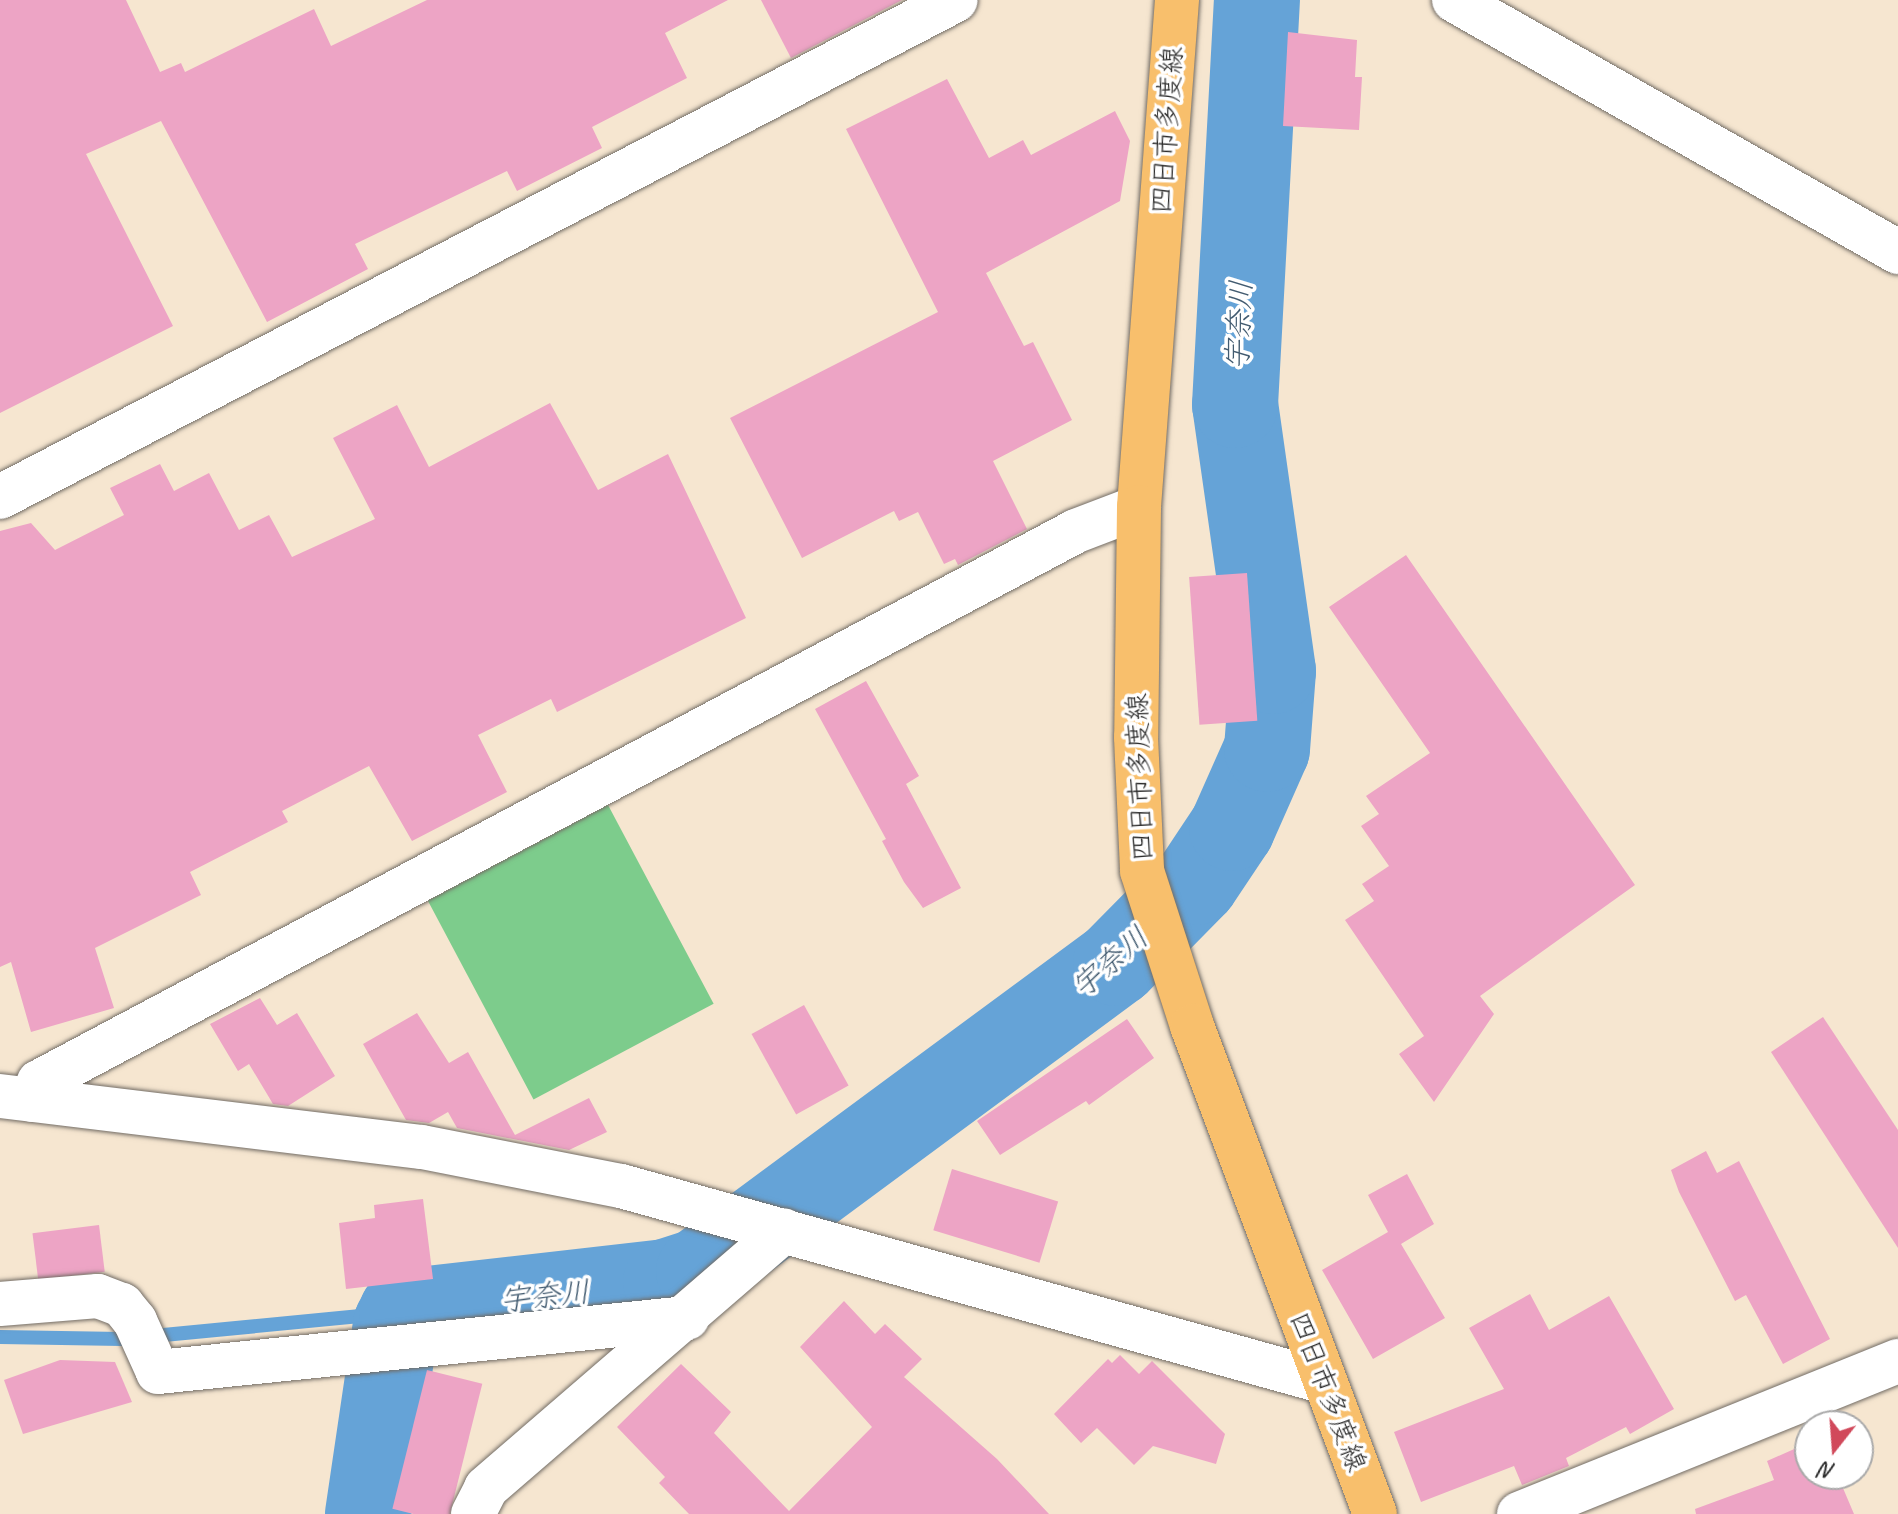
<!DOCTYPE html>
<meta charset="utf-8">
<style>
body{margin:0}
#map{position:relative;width:1898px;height:1514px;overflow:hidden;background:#f6e6d0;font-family:Caveat,"Klee One",sans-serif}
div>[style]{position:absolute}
.green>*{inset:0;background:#7dcc8c;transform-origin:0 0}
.stream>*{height:14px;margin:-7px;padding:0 7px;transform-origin:7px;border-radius:7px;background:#65a3d7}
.river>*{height:86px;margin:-43px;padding:0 43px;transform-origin:43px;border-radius:43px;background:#65a3d7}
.building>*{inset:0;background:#eda4c5;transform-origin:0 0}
.roads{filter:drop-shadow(0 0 2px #726c65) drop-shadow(0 0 2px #726c65)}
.minor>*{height:44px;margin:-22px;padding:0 22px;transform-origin:22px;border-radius:22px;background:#fff}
.major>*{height:44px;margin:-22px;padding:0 22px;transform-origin:22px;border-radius:22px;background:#f8bf6c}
span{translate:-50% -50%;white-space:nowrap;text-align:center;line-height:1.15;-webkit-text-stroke:7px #fff;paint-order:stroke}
.street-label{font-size:28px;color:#2b2b2b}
.water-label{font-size:30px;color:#425b70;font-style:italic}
.north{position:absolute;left:1794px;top:1410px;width:80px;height:80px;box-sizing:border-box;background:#fff;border:2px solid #aaa;border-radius:50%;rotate:197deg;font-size:22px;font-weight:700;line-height:32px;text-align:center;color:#2b2b2b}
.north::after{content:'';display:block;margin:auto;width:28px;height:36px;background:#d1495b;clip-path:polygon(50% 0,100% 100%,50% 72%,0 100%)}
</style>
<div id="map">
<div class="green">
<div style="left:608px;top:805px;width:225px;height:204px;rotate:62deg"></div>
</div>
<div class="stream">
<div style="left:0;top:1337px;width:122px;rotate:0.9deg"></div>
<div style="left:122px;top:1339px;width:281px;rotate:-5.5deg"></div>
</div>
<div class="river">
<div style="left:368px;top:1514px;width:192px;rotate:-81.6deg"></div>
<div style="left:396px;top:1324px;width:13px;rotate:-63deg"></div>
<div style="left:402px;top:1312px;width:266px;rotate:-6.5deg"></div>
<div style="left:666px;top:1282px;width:35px;rotate:-18deg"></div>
<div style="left:699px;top:1271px;width:518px;rotate:-36.45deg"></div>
<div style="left:1116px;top:963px;width:114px;rotate:-45.4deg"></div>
<div style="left:1196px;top:882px;width:65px;rotate:-56.3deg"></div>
<div style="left:1232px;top:828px;width:86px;rotate:-66.1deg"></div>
<div style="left:1267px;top:749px;width:78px;rotate:-85.6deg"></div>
<div style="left:1273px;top:671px;width:269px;rotate:-98.1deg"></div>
<div style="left:1235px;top:405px;width:406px;rotate:-86.9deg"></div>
</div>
<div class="building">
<div style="clip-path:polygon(0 0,126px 0,160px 72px,181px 63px,185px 72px,314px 9px,331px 46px,427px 0,728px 0,665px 33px,687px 78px,592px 127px,602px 148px,517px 191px,507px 171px,355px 244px,368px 269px,267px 322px,161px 121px,86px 154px,173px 326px,0 413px)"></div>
<div style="clip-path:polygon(761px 0,902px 0,791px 58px)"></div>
<div style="clip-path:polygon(1288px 32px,1357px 40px,1355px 77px,1362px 77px,1359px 130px,1283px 126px)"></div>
<div style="clip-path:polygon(947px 79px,989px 158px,1023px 140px,1031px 155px,1115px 111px,1130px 141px,1120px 201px,986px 273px,1024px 346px,1033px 342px,1072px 420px,993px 461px,1027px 529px,958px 565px,955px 559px,944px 564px,918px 512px,899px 521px,894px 511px,802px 558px,730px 418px,938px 312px,846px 129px)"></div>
<div style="clip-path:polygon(550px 403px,598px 490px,668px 454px,746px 618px,557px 712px,551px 699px,478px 735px,507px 792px,412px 841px,369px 766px,282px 811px,288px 822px,190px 872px,201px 895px,95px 948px,114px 1008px,31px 1032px,11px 962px,0 967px,0 531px,31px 523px,55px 550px,124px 515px,110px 488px,160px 464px,174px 491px,209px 473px,239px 530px,269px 515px,292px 557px,375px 519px,333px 438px,397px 405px,429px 467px)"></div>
<div style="clip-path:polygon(1406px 555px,1635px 885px,1480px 996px,1494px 1014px,1434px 1102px,1399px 1054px,1424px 1036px,1345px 920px,1374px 901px,1362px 884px,1389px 866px,1361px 826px,1379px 814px,1366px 796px,1430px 753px,1329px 607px)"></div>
<div style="left:1247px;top:573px;width:148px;height:58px;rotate:86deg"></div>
<div style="clip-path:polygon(866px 681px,919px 776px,906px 784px,961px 888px,923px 908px,904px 882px,882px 841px,886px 839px,815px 709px)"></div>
<div style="clip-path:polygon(260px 998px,277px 1025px,297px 1013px,335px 1076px,288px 1106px,273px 1104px,249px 1064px,238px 1071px,210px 1024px)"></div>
<div style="left:804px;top:1005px;width:92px;height:60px;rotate:61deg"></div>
<div style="clip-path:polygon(417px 1013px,449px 1063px,468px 1052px,515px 1135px,589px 1098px,607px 1132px,569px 1150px,457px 1128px,448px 1112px,429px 1123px,406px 1120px,363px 1044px)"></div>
<div style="clip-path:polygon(1823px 1017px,1898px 1130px,1898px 1248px,1771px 1052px)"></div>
<div style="clip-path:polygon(1127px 1019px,1154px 1058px,1089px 1105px,1086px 1101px,1000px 1155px,977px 1121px)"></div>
<div style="clip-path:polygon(1706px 1151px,1717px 1173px,1739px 1161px,1830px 1339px,1783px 1364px,1746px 1295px,1735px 1301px,1679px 1192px,1671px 1170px)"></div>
<div style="left:952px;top:1169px;width:111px;height:64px;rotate:17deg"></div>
<div style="clip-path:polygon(1407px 1174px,1434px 1224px,1401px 1244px,1445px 1318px,1373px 1359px,1322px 1270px,1388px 1232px,1368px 1195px)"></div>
<div style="clip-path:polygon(423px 1199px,433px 1279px,346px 1289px,339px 1223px,375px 1218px,374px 1205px)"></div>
<div style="left:99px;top:1225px;width:47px;height:67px;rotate:83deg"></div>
<div style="clip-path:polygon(1530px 1294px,1549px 1330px,1609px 1296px,1674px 1409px,1630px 1434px,1626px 1427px,1566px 1458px,1569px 1466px,1522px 1485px,1514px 1466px,1421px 1502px,1394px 1432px,1504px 1389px,1469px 1328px)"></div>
<div style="clip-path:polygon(844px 1301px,875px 1334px,885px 1324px,922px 1359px,904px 1377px,997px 1459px,1049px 1514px,689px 1514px,659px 1483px,665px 1477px,617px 1427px,681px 1364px,731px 1412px,714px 1433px,789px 1511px,872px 1427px,800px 1347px)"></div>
<div style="clip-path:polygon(1120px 1355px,1139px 1374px,1152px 1361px,1225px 1434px,1216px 1464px,1153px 1446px,1134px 1465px,1097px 1428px,1081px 1443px,1054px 1414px,1108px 1359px,1112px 1363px)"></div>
<div style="clip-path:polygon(60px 1360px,115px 1362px,132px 1402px,23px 1434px,4px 1380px)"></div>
<div style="left:427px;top:1370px;width:57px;height:143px;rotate:14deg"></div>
<div style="clip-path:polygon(1810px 1442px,1810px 1474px,1837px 1474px,1854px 1514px,1696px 1514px,1695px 1509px,1774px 1480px,1767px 1461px)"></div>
</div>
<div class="roads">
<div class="minor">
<div style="left:1454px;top:0;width:511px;rotate:29.58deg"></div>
<div style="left:0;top:497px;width:1077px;rotate:-27.47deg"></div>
<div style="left:0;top:1096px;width:425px;rotate:6.9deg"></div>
<div style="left:422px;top:1147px;width:203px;rotate:11.1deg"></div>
<div style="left:621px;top:1186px;width:728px;rotate:15.55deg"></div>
<div style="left:33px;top:1100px;width:19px;rotate:-72deg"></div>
<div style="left:39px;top:1082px;width:1174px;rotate:-27.98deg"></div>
<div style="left:1076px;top:531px;width:67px;rotate:-20.9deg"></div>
<div style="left:0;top:1304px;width:98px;rotate:-4.7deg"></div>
<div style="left:98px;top:1296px;width:26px;rotate:21deg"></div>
<div style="left:122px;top:1305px;width:21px;rotate:51deg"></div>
<div style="left:135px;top:1321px;width:56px;rotate:65.7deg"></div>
<div style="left:158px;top:1372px;width:532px;rotate:-5.83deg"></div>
<div style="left:473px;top:1514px;width:29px;rotate:-63deg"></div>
<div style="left:486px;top:1488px;width:394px;rotate:-40.8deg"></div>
<div style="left:1519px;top:1514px;width:409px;rotate:-22deg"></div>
</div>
<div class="major">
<div style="left:1177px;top:0;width:508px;rotate:94.29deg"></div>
<div style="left:1139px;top:507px;width:230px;rotate:90.7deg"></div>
<div style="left:1136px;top:737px;width:134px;rotate:87.4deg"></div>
<div style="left:1142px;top:871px;width:163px;rotate:72.1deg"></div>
<div style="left:1192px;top:1026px;width:521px;rotate:69.44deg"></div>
</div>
</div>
<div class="street-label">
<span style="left:1167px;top:130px;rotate:-86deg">四日市多度線</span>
<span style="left:1140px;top:777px;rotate:-92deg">四日市多度線</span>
<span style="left:1328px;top:1392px;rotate:69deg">四日市多度線</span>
</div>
<div class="water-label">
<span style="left:1239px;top:325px;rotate:-87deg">宇奈川</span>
<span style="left:1110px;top:962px;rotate:-41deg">宇奈川</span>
<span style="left:545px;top:1296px;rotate:-6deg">宇奈川</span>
</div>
<div class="north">N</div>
</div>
